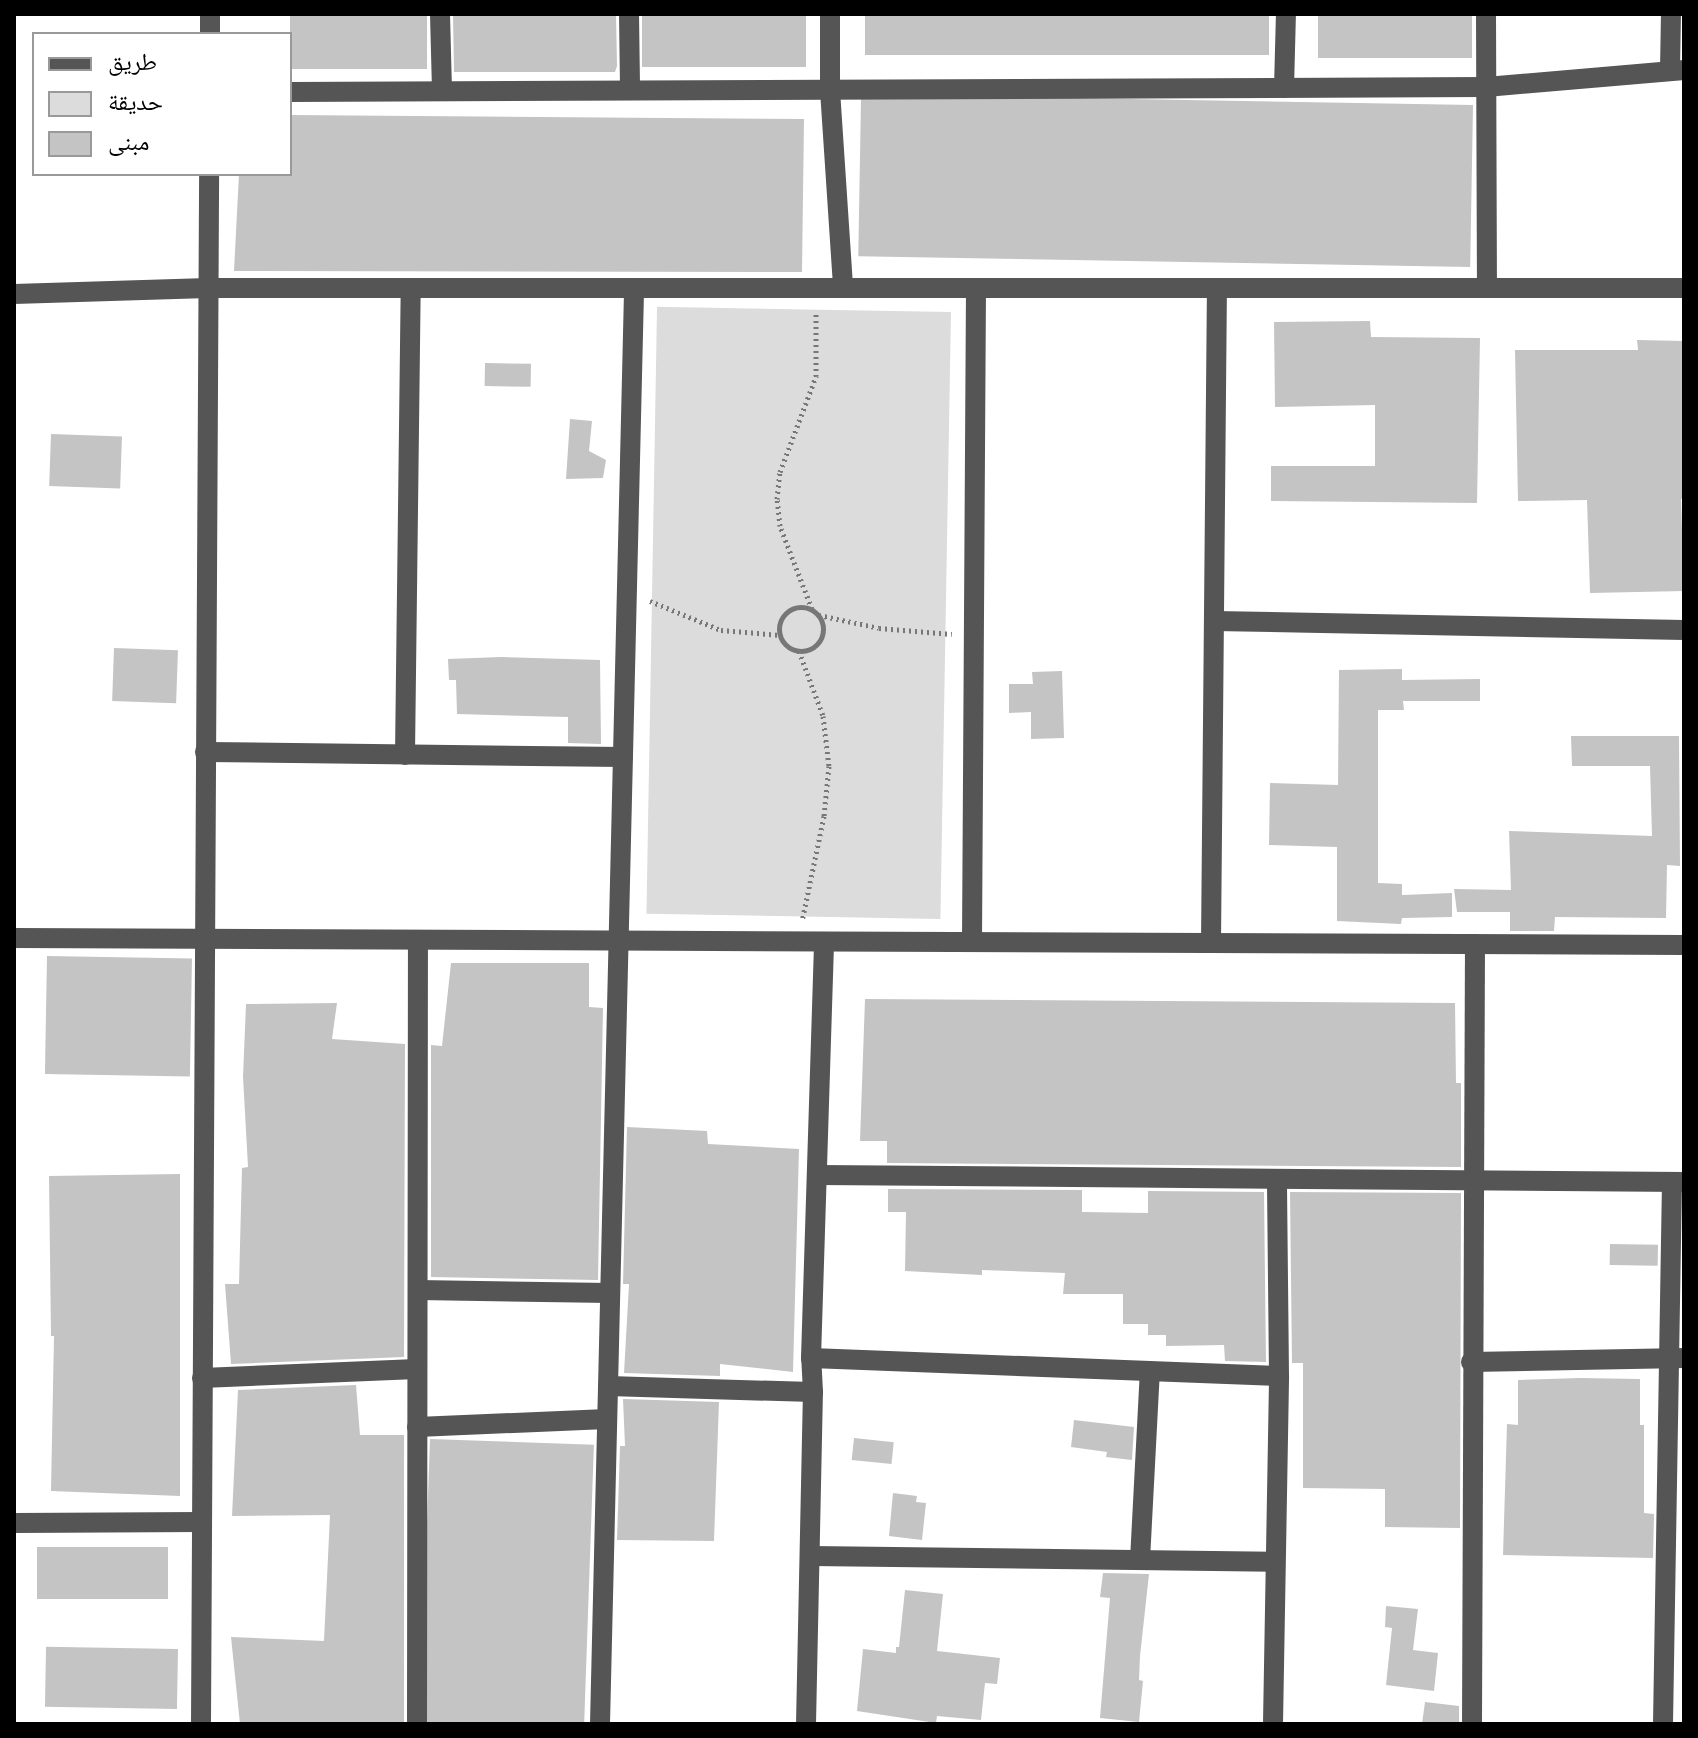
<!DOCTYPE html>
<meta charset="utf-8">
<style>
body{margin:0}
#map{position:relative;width:1698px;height:1738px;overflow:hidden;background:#fff;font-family:Mulish,"Noto Naskh Arabic",sans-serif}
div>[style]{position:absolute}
.green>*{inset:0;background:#dcdcdc;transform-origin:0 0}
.building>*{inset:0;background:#c4c4c4;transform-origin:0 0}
.path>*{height:5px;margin-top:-2.5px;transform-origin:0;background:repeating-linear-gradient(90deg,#777 0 2px,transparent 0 6px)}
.path>.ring{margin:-2.5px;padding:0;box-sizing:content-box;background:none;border:5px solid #777;border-radius:50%}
.minor>*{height:20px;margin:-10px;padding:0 10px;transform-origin:10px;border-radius:10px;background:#555}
span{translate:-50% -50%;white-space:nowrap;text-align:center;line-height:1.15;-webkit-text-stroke:8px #fff;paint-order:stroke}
.frame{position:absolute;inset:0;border:16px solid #000;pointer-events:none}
.legend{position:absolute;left:32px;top:32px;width:260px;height:144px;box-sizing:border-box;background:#fff;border:2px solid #999;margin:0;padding:10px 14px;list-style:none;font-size:24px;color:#000}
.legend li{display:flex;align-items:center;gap:16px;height:40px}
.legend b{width:40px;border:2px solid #999}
</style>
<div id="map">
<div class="green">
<div style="left:951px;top:312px;width:607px;height:294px;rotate:91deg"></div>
</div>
<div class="building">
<div style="left:290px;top:14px;width:137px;height:55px"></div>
<div style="clip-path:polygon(453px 14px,616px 14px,617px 66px,615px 72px,454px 72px)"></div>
<div style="left:642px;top:14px;width:164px;height:53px"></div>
<div style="left:865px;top:14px;width:404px;height:41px"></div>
<div style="left:1318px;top:14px;width:154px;height:44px"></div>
<div style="left:1473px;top:105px;width:162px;height:612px;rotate:91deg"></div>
<div style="clip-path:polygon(290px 115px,804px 119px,802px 272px,234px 271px,239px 174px,290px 174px)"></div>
<div style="clip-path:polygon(1370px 321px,1371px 337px,1480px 338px,1477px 503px,1271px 501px,1271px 466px,1375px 466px,1375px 405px,1275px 407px,1274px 322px)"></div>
<div style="clip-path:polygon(1637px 340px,1684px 341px,1684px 499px,1681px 499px,1684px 591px,1590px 593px,1587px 500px,1518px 501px,1515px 350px,1638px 350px)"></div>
<div style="left:485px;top:363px;width:46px;height:23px;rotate:1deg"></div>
<div style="clip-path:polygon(570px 419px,592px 421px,589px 451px,606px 460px,603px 478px,566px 479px)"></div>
<div style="left:51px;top:434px;width:71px;height:52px;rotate:2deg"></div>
<div style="left:114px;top:648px;width:64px;height:53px;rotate:2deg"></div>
<div style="clip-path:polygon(501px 657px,600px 660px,601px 744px,568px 743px,568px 717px,457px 714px,456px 680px,449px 680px,448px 659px)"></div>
<div style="clip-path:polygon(1402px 669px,1402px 680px,1480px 679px,1480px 701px,1403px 701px,1404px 710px,1378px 710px,1378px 883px,1402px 884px,1402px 895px,1452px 893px,1452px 917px,1402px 918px,1401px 924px,1337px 921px,1337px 847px,1269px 845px,1270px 783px,1338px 785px,1339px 670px)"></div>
<div style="clip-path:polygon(1062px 671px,1064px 738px,1031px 739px,1031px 712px,1009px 713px,1009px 684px,1033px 684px,1032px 672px)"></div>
<div style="clip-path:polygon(1571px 736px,1679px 736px,1680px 866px,1667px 865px,1666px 918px,1555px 917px,1554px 931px,1510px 931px,1510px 912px,1457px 912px,1454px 889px,1511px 890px,1509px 831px,1652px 836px,1650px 766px,1572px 766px)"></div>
<div style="left:47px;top:956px;width:145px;height:118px;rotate:1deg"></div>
<div style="clip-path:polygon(451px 963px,589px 963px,589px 1007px,603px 1008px,598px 1280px,431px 1277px,431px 1045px,442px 1046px)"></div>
<div style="clip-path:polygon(865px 999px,1455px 1003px,1456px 1083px,1461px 1083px,1461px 1167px,887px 1163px,887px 1141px,860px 1141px)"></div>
<div style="clip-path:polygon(337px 1003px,332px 1039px,405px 1044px,404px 1357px,231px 1364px,225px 1284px,239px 1284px,242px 1168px,248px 1167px,243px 1077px,246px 1004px)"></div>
<div style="clip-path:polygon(627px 1127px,707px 1131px,708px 1144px,799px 1149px,793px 1372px,720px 1364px,720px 1376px,624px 1373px,629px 1284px,623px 1284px)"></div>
<div style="clip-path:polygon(180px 1174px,180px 1496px,51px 1491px,54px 1336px,51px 1336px,49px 1176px)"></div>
<div style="clip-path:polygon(888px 1189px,1082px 1190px,1082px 1212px,1148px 1213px,1148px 1191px,1264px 1192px,1266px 1362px,1225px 1361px,1224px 1345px,1166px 1346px,1166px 1335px,1148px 1335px,1148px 1324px,1123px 1324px,1123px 1294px,1063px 1294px,1065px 1273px,982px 1270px,982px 1275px,905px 1271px,906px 1212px,888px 1212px)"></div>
<div style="clip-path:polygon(1290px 1192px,1461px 1193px,1460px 1528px,1385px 1527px,1385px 1489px,1303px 1488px,1303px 1363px,1292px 1363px)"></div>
<div style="left:1610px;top:1244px;width:48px;height:21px;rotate:1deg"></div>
<div style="clip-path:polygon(1580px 1378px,1640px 1379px,1640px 1425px,1644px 1425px,1644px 1513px,1654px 1514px,1653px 1558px,1503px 1555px,1507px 1424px,1518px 1425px,1518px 1380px)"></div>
<div style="clip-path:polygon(356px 1385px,360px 1435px,404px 1435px,404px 1724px,240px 1724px,231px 1637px,324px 1641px,330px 1515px,232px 1516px,238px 1390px)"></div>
<div style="clip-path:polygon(623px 1399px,719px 1402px,714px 1541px,617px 1540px,620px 1446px,625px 1446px)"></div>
<div style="clip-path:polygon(1074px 1420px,1134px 1427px,1132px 1460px,1106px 1457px,1107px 1452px,1071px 1447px)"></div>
<div style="left:854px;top:1438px;width:40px;height:22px;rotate:6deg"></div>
<div style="left:430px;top:1439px;width:164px;height:285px;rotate:2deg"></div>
<div style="clip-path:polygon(893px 1493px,917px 1496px,916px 1502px,926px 1503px,922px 1540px,889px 1536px)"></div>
<div style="left:168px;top:1547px;width:52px;height:131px;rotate:90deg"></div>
<div style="clip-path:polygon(1103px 1573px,1149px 1574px,1140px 1656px,1139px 1680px,1143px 1681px,1139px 1722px,1100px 1718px,1110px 1598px,1100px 1597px)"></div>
<div style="clip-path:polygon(905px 1590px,943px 1594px,937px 1651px,1000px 1658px,997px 1684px,985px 1683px,981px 1720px,937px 1716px,936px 1723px,857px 1711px,863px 1649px,896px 1653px,896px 1647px,899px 1647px)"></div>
<div style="clip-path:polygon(1386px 1606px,1418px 1609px,1413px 1650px,1438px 1653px,1434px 1691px,1386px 1685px,1392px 1628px,1385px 1627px)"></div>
<div style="left:178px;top:1649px;width:60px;height:132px;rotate:91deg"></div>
<div style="clip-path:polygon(1425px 1702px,1459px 1706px,1459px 1724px,1422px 1724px)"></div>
</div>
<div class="path">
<div style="left:650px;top:601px;width:77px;rotate:22.2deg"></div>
<div style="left:721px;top:630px;width:59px;rotate:4.8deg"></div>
<div class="ring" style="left:779px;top:607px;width:39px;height:39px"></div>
<div style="left:812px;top:609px;width:89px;rotate:-111.1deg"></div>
<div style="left:780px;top:526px;width:27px;rotate:-96deg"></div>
<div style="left:777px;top:499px;width:27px;rotate:-84deg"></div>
<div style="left:780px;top:472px;width:103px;rotate:-69.4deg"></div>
<div style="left:816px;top:376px;width:65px;rotate:-90deg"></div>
<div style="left:819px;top:615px;width:61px;rotate:12.2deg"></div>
<div style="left:879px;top:628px;width:73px;rotate:4.7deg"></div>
<div style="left:799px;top:651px;width:69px;rotate:69.7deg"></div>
<div style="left:823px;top:716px;width:50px;rotate:83.2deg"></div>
<div style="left:829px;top:766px;width:50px;rotate:95.7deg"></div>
<div style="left:824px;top:816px;width:107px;rotate:101.8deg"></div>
</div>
<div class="minor">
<div style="left:440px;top:14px;width:77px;rotate:88.5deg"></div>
<div style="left:629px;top:14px;width:76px;rotate:89.2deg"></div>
<div style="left:830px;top:14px;width:76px;rotate:90deg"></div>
<div style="left:830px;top:90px;width:198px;rotate:86.2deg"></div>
<div style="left:1486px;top:14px;width:274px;rotate:89.8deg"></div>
<div style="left:210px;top:34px;width:20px;rotate:-90deg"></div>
<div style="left:1670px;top:70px;width:56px;rotate:-89deg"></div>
<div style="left:1284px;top:88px;width:74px;rotate:-88.5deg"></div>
<div style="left:290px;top:92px;width:1196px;rotate:-0.24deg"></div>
<div style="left:1486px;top:87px;width:199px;rotate:-4.9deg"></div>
<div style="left:14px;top:294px;width:194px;rotate:-1.8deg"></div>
<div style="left:208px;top:288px;width:1476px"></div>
<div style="left:1214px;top:621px;width:470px;rotate:1.1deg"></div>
<div style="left:205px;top:752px;width:418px;rotate:0.7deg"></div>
<div style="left:405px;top:755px;width:467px;rotate:-89.3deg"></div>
<div style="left:14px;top:938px;width:1670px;rotate:0.24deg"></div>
<div style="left:972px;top:942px;width:654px;rotate:-89.65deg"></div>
<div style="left:1211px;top:943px;width:655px;rotate:-89.48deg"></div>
<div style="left:818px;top:1175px;width:866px;rotate:0.46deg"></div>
<div style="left:418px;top:1290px;width:192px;rotate:0.9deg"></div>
<div style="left:811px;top:1358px;width:468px;rotate:2.2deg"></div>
<div style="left:1471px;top:1362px;width:213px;rotate:-1.1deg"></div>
<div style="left:202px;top:1378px;width:215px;rotate:-2.4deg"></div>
<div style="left:608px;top:1386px;width:205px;rotate:1.7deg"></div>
<div style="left:417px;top:1427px;width:190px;rotate:-2.4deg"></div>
<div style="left:14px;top:1523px;width:188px;rotate:-0.3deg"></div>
<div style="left:811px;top:1556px;width:464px;rotate:0.7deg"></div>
<div style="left:1140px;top:1560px;width:189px;rotate:-87deg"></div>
<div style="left:201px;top:1724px;width:1550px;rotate:-89.7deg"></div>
<div style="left:417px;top:1724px;width:784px;rotate:-89.93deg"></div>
<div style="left:600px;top:1724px;width:1436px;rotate:-88.64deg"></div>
<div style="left:806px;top:1724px;width:332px;rotate:-88.8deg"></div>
<div style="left:813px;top:1392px;width:34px;rotate:-93deg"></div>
<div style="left:811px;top:1358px;width:416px;rotate:-88.2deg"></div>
<div style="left:1273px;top:1724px;width:348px;rotate:-89deg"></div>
<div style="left:1279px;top:1376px;width:197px;rotate:-90.6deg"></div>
<div style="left:1472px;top:1724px;width:780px;rotate:-89.78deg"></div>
<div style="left:1663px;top:1724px;width:542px;rotate:-89.05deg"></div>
</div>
<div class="frame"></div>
<ul class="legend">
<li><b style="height:10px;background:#555"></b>طريق</li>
<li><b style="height:22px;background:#dcdcdc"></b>حديقة</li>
<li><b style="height:22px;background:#c4c4c4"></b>مبنى</li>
</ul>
</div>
